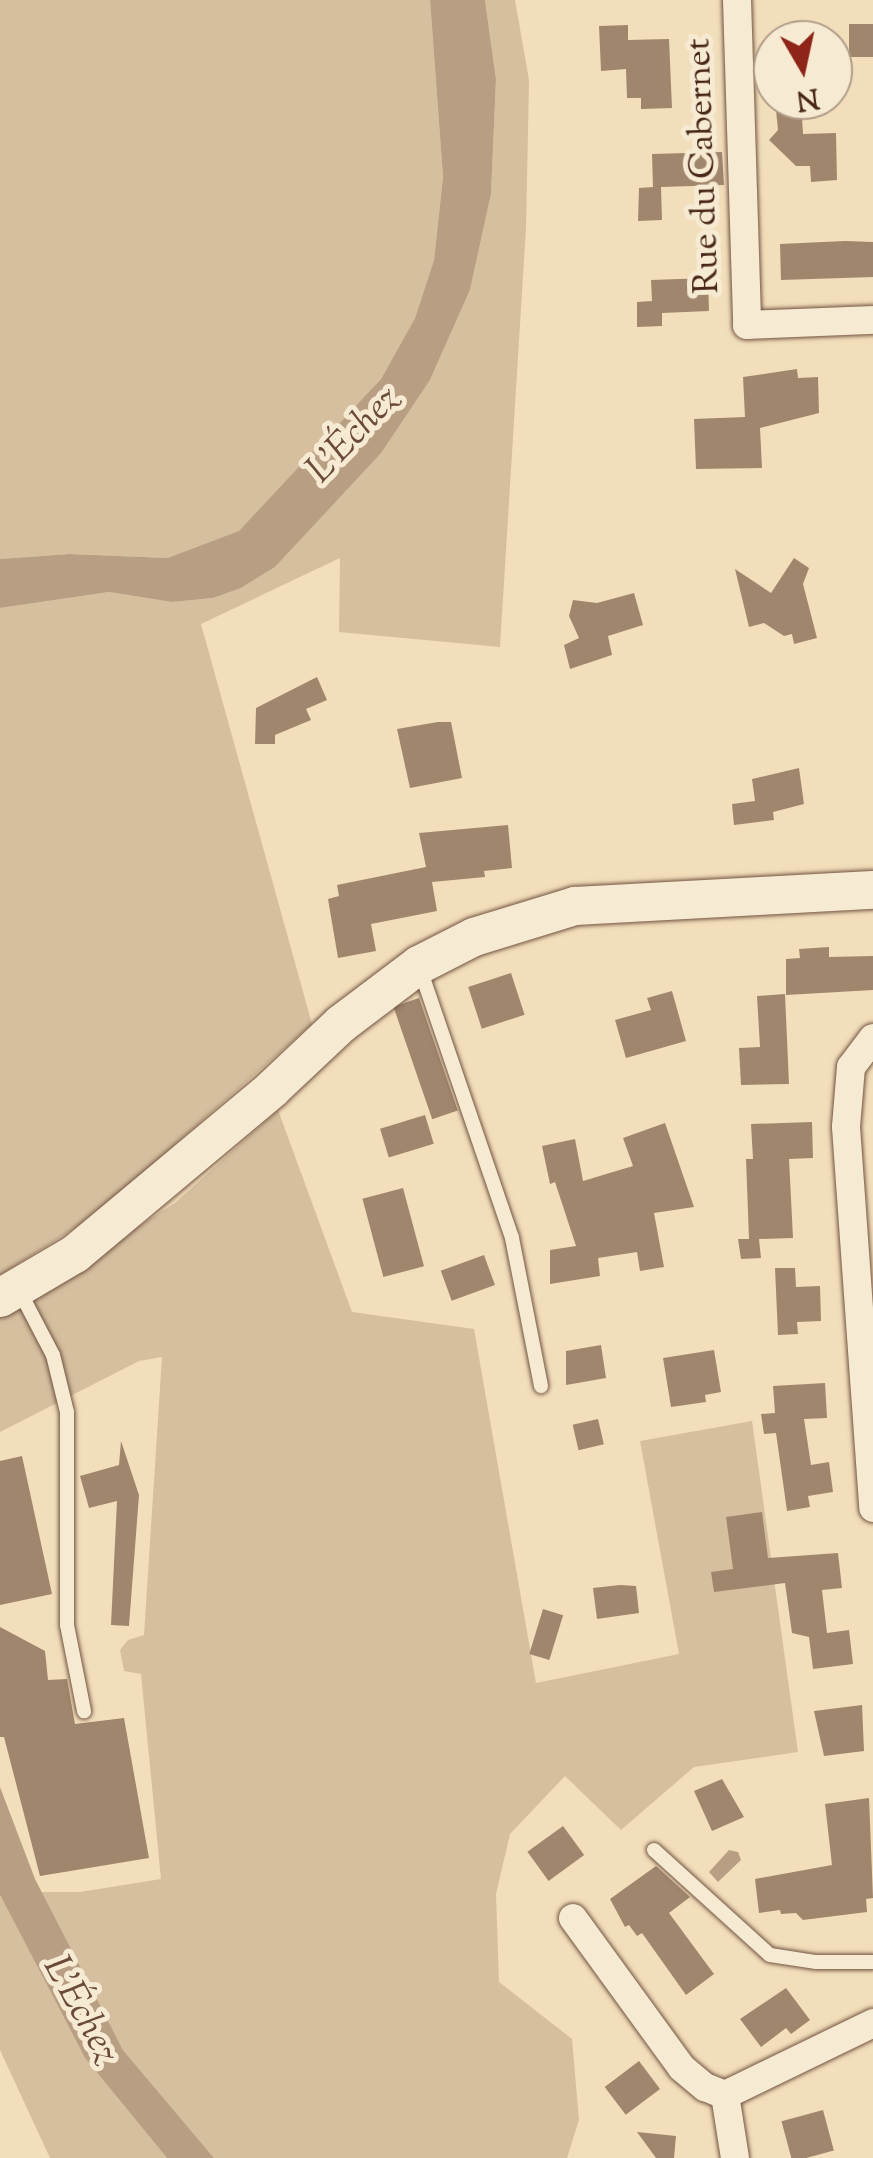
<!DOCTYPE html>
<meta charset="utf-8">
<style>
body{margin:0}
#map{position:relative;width:873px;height:2158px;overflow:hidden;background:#f2debb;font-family:"Sorts Mill Goudy",serif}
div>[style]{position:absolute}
.green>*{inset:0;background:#d5bf9f}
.water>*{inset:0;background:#b89f84}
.building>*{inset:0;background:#a0866d;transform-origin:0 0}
.roads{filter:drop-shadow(0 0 2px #725441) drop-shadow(0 0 2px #725441)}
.lane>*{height:14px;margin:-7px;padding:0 7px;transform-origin:7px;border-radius:7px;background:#f7ead3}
.street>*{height:28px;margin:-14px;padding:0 14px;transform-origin:14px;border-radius:14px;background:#f7ead3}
.secondary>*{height:38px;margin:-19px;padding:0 19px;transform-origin:19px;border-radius:19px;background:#f7ead3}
span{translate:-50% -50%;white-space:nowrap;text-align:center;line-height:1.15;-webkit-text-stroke:10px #f7ead3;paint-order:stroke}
.street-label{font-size:35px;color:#482618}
.water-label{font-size:38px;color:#6a4a38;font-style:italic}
.north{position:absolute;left:753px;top:20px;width:100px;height:100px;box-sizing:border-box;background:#f7ead3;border:2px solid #b19c88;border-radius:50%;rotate:171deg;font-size:28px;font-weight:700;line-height:40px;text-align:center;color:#482618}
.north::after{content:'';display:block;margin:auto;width:35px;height:45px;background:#8f2418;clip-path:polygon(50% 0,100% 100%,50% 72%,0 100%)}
</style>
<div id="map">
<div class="green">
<div style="clip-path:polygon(0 0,430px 0,443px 177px,434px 260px,415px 318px,381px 379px,290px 481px,239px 531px,201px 548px,168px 558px,69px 554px,0 559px)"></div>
<div style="clip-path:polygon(485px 0,515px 0,529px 80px,526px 228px,500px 647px,339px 632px,340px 558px,201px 624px,312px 1024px,91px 1218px,0 1275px,0 608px,109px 592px,172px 602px,213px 598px,241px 588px,275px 567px,380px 453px,430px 380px,470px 290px,491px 194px,496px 79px)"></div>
<div style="clip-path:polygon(278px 1110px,352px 1312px,474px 1329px,536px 1683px,679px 1654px,640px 1441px,752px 1421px,798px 1752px,694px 1767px,621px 1830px,565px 1776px,510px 1834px,496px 1894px,499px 1982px,572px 2039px,579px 2120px,567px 2158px,214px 2158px,123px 2050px,41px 1892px,80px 1892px,161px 1879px,141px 1674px,124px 1671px,120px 1650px,128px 1640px,144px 1635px,162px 1357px,139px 1361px,0 1432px,0 1315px,175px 1203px)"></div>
<div style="clip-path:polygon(0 1895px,85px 2058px,167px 2158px,50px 2158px,0 2050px)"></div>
</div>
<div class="water">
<div style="clip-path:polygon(430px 0,485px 0,496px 79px,491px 194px,470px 290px,430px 380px,381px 453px,275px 567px,241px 588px,213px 598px,172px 602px,109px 592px,0 608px,0 559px,69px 554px,168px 558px,239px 531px,381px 379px,415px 318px,434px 260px,443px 177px)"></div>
<div style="clip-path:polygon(0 1787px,35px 1879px,123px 2050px,214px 2158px,167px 2158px,85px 2058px,0 1895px)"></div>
<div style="clip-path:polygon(729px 1850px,738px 1852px,741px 1860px,718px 1882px,709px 1872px)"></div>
</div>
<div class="building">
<div style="left:873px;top:24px;width:33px;height:24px;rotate:90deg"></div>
<div style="clip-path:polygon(628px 25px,628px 40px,669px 39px,672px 108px,641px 109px,641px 98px,627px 98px,626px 69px,601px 71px,599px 26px)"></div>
<div style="clip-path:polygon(775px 100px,801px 100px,803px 134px,836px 133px,837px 180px,811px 182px,810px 166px,796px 166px,769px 140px,778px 130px)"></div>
<div style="clip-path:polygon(722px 152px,724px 185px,661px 187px,662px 220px,638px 221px,639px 188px,653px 187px,652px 154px)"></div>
<div style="clip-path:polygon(845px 241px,873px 242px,873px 277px,781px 280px,780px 244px)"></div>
<div style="clip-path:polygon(708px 278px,709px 311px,662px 313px,662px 326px,637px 327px,637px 302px,652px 301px,651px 280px)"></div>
<div style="clip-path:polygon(797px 369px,798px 378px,818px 377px,819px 413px,760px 428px,762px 468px,696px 469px,694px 419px,745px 417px,743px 377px)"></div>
<div style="clip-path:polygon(794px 558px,809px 568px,803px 584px,817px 638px,794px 644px,792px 634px,784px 636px,764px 623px,749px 627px,735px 569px,771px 593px)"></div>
<div style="clip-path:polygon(634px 593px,643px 625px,608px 636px,612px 655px,570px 669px,564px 645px,579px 638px,569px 616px,573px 600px,597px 603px)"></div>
<div style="clip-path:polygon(317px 677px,327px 700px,306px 709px,311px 720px,275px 735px,275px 744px,255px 744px,256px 708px)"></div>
<div style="clip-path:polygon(438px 722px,451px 722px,462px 778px,410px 788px,397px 729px)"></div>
<div style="clip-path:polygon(799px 768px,804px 804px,773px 812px,774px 820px,734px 825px,732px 804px,755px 801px,752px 779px)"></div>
<div style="clip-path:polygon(508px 825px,512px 868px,484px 871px,485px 877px,432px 882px,437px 911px,371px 924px,376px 951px,338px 958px,328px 899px,339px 896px,337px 885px,426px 867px,419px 833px)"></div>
<div style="clip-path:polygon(829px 947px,829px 957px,873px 956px,873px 990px,786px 995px,786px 959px,800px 958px,799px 949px)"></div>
<div style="left:511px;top:973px;width:44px;height:45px;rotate:72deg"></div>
<div style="clip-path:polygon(672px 991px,686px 1041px,626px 1058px,615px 1020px,651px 1010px,647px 998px)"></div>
<div style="clip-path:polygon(785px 994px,789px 1084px,741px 1085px,739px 1048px,760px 1047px,757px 996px)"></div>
<div style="left:419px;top:998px;width:119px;height:27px;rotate:71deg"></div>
<div style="left:425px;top:1115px;width:30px;height:47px;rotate:73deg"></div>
<div style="clip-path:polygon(812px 1122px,813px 1158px,789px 1159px,793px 1238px,759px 1239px,761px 1258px,741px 1259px,738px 1239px,749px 1239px,746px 1159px,753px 1159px,751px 1124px)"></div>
<div style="clip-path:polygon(665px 1123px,694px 1207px,654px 1213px,664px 1267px,640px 1271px,637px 1252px,598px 1258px,600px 1276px,550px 1284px,550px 1250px,576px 1246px,555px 1182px,550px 1184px,542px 1146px,575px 1139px,583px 1181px,633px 1166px,623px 1138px)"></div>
<div style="left:403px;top:1188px;width:81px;height:42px;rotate:75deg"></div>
<div style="left:484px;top:1255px;width:32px;height:46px;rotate:70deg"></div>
<div style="clip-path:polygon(775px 1268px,795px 1268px,796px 1287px,820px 1286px,821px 1321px,797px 1322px,798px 1334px,778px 1335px)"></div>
<div style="clip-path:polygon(601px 1345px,606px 1378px,566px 1385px,566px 1351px)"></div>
<div style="clip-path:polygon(714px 1350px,721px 1392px,705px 1395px,706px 1402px,671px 1407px,663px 1358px)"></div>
<div style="clip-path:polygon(825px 1383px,827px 1418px,804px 1419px,811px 1465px,829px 1462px,833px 1492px,808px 1496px,810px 1507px,787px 1511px,776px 1433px,764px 1434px,761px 1414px,775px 1413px,773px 1386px)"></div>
<div style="left:598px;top:1419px;width:26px;height:26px;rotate:77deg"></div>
<div style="clip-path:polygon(121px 1441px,139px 1495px,129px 1626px,111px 1625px,117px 1501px,89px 1508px,80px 1476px,119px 1465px)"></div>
<div style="clip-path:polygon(22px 1456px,52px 1594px,0 1605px,0 1461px)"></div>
<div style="clip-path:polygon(762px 1512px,768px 1558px,838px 1553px,842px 1588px,822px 1590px,827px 1633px,849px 1630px,853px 1664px,813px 1669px,809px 1637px,792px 1633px,785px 1583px,714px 1592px,711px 1572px,733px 1569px,726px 1517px)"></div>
<div style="clip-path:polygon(620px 1585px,636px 1586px,639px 1613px,597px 1619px,593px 1588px)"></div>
<div style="left:543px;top:1609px;width:21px;height:47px;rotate:17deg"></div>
<div style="clip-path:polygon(0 1627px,45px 1651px,48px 1680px,67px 1679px,75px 1724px,124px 1718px,149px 1858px,40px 1876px,4px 1737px,0 1737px)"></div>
<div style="clip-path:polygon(862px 1705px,864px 1751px,824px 1756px,814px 1711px)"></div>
<div style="clip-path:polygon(722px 1779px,744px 1817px,712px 1831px,694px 1791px)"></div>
<div style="clip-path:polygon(869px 1798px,873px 1898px,866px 1899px,867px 1912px,803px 1920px,796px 1913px,781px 1914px,780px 1910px,759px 1913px,755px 1879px,832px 1865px,825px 1804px)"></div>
<div style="left:563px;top:1826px;width:36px;height:44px;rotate:54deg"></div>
<div style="clip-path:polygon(656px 1866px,690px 1897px,669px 1913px,714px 1974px,686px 1995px,642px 1933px,637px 1936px,629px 1925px,625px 1927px,610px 1899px)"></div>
<div style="clip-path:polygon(786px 1988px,810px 2020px,791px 2034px,786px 2028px,761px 2047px,740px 2019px)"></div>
<div style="left:639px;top:2061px;width:35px;height:43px;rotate:53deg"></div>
<div style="left:823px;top:2110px;width:42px;height:43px;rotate:75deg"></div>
<div style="clip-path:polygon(637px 2132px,676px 2136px,674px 2158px,656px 2158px)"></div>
</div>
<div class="roads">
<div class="lane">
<div style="left:419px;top:966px;width:287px;rotate:71.1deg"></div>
<div style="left:512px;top:1238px;width:151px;rotate:78.9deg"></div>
<div style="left:19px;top:1290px;width:73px;rotate:62.4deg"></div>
<div style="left:53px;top:1355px;width:59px;rotate:76.2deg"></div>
<div style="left:67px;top:1412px;width:213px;rotate:90deg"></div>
<div style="left:67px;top:1625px;width:88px;rotate:78.8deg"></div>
<div style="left:654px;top:1850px;width:156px;rotate:42.2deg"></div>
<div style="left:770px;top:1955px;width:47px;rotate:8.7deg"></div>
<div style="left:816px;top:1962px;width:57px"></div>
</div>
<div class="street">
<div style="left:737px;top:0;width:325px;rotate:88.2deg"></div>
<div style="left:747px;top:325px;width:126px;rotate:-2.3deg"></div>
<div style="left:873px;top:1038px;width:36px;rotate:127deg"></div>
<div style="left:851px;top:1067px;width:60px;rotate:94.8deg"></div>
<div style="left:846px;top:1127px;width:382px;rotate:85.9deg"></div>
<div style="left:573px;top:1918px;width:185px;rotate:54deg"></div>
<div style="left:682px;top:2068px;width:30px;rotate:40deg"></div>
<div style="left:705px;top:2087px;width:22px;rotate:22deg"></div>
<div style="left:735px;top:2158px;width:64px;rotate:-99deg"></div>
<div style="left:725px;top:2095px;width:165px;rotate:-25.9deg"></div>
</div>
<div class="secondary">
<div style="left:0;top:1298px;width:87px;rotate:-30.4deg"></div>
<div style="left:75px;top:1254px;width:257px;rotate:-39.9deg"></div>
<div style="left:272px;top:1089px;width:95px;rotate:-43.3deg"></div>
<div style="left:341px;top:1024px;width:98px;rotate:-37.1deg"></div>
<div style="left:419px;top:965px;width:62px;rotate:-27deg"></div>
<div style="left:474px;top:937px;width:106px;rotate:-17.1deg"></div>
<div style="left:575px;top:906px;width:298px;rotate:-3.1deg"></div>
</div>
</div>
<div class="street-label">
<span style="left:705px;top:166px;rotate:-92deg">Rue du Cabernet</span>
</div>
<div class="water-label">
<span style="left:355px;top:436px;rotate:-47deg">L'Échez</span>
<span style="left:79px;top:2011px;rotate:61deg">L'Échez</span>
</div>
<div class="north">N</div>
</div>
